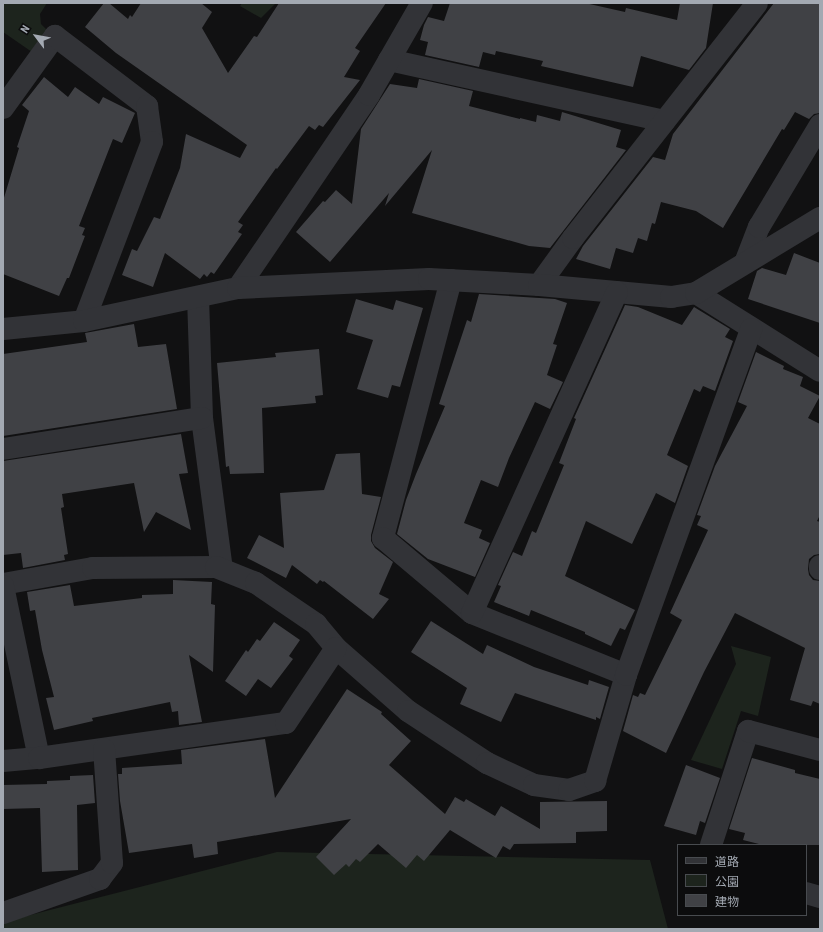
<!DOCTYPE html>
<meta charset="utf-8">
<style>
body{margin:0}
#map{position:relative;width:823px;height:932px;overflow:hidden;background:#111112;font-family:"Roboto Condensed","Noto Sans JP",sans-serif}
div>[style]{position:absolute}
.green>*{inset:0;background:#1d241d}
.building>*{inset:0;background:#404145}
.minor>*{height:22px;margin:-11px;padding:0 11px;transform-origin:11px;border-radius:11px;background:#323337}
span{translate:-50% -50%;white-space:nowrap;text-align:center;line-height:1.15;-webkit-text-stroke:3px #0c0c0d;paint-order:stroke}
.frame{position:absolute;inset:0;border:4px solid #a3a9b2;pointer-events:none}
.legend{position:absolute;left:677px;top:844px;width:130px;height:72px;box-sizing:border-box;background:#0c0c0d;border:1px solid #484b4f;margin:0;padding:5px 7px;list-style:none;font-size:12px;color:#a3a9b2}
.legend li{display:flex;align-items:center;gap:8px;height:20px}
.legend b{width:20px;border:1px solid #484b4f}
.north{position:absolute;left:16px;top:16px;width:40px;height:40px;-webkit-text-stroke:3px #0c0c0d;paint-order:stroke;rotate:302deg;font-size:11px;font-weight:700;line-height:16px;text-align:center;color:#a3a9b2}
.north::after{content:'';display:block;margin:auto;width:14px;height:18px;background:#a3a9b2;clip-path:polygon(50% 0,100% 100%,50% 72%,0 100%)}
</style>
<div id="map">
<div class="green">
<div style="clip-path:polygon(3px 3px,47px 3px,40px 14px,41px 24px,47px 30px,32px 52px,3px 32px)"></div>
<div style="clip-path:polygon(242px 3px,276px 3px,261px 18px,240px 6px)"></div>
<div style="clip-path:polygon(731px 646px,771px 657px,758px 716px,741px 711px,722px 769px,691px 760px,736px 664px)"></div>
<div style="clip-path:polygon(277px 852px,650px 860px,668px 929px,3px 929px,3px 922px)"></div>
</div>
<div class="building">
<div style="clip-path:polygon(104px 3px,109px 3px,128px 19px,130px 15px,132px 17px,141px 3px,201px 3px,212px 12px,202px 28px,228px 73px,254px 36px,257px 37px,279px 3px,386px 3px,355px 48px,360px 51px,344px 77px,360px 80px,323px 127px,319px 125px,315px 130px,309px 126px,277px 169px,276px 168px,238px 222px,243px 225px,238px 232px,242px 234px,214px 274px,211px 272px,207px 277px,204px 274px,200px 279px,165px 253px,153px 287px,122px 275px,132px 249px,137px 251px,154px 217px,160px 219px,180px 168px,186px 134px,240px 158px,247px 145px,116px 53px,85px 27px)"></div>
<div style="clip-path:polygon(450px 3px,585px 3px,625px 12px,626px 8px,677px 20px,680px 3px,713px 3px,706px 48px,689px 70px,641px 56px,633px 87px,541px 66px,543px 61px,496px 51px,495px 55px,483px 52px,479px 67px,425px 55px,428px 42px,420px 40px,424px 25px,428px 17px,444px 21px)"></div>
<div style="clip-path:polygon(774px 3px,820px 3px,820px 113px,814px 114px,809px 119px,795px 112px,784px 130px,782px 129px,723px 228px,696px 211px,661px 202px,655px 224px,652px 223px,647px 241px,638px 238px,633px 253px,616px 248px,610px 269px,576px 259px,583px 246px,653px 157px,665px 160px,673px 134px)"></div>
<div style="clip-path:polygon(44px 77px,68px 97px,75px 87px,99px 104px,103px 97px,135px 113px,122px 143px,113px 139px,79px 226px,85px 228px,82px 235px,85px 236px,69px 278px,67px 278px,59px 296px,3px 274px,3px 201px,19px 148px,17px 147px,29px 111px,22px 105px)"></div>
<div style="clip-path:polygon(419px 79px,473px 91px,469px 106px,520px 119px,520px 118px,536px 122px,537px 115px,560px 121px,562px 112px,621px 130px,616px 147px,626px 150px,550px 248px,529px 246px,412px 213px,432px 150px,385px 206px,389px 193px,330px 262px,296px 232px,323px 201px,325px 202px,336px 190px,352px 204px,361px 129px,390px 84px,417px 88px)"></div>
<div style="clip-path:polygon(794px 253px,820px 263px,820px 323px,748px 299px,757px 271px,762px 268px,786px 275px)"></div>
<div style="clip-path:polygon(479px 294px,555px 299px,567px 303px,553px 344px,557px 345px,547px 375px,563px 382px,550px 409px,535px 402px,509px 458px,498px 487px,481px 480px,464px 523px,482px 530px,479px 538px,490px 543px,475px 577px,428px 559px,397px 534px,406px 500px,416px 474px,445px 406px,439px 404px,467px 320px,471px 322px)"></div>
<div style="clip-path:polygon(356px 299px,393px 310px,396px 300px,423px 308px,400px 387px,392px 385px,388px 398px,357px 389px,373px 340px,346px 332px)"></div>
<div style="clip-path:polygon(625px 305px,638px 307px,682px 325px,694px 307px,730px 329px,725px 337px,733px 341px,715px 391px,703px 386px,700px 392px,694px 389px,667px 455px,688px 466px,675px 503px,656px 493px,632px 544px,586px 521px,565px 576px,635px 610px,625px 630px,620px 628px,611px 646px,585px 634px,585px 632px,531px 610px,529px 616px,494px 602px,501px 586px,498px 585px,513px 552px,522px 556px,532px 531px,536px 533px,564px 465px,559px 463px,576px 419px,574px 418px)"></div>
<div style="clip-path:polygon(134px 324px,138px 347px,166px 344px,177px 409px,3px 436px,3px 354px,87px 342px,85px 333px)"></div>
<div style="clip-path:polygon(319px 349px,323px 395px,315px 396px,316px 403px,262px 408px,264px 473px,230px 474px,229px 466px,226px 467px,217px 363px,276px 357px,275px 353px)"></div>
<div style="clip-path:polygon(756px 352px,784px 366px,783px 369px,803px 377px,800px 386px,820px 396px,808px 418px,820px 424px,820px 515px,817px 521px,820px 522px,820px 554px,814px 555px,809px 559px,808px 569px,809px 575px,813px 580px,820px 581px,820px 704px,813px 701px,811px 706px,790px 700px,805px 648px,735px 613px,704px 672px,666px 753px,623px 731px,633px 695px,638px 697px,640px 693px,645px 695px,682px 620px,670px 613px,708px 530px,697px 525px,701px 516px,697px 515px,715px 466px,747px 406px,738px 402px)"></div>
<div style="clip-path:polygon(181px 434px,188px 473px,179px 474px,191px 530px,156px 512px,144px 532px,134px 483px,62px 494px,64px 507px,61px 508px,68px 554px,64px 555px,65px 560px,23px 568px,21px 553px,3px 555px,3px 461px)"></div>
<div style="clip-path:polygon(360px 453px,362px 494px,381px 497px,371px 535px,371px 541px,375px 548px,393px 562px,379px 594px,389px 599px,373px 619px,324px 581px,323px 582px,320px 580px,317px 584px,292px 565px,286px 578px,247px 558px,259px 535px,284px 548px,280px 493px,324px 490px,336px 454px)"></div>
<div style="clip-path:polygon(173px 580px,212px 582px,211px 604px,215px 605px,213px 672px,189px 655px,202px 722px,179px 725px,178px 711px,172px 712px,170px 702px,92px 718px,93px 721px,54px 730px,46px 698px,54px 697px,42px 650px,35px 610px,30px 611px,27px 592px,70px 585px,74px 606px,142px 598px,142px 595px,173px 594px)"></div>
<div style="clip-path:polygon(431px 621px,483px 654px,487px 645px,534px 667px,588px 685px,589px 680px,609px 687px,600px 719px,596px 717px,596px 720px,515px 693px,501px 722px,460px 704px,467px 688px,411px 652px)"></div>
<div style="clip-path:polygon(274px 622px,300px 640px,289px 656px,293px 659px,271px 688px,258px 679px,246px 696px,225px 681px,246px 650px,248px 652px,257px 639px,260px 641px)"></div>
<div style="clip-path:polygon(347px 689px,382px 712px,381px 714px,411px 741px,389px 765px,445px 814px,455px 797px,464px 802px,466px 799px,495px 816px,501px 806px,540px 829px,540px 802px,607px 801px,607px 831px,576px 832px,576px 843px,514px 844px,510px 850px,503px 846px,496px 858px,450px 830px,424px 861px,417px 855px,406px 868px,378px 844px,360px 862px,356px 859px,349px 867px,346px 864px,334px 875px,316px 857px,351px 819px,217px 842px,218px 854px,194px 858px,192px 844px,129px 853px,120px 801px,118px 774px,122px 774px,122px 768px,182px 764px,181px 750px,265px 739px,275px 798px)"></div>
<div style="clip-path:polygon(752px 758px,795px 770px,795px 773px,820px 779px,820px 845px,763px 845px,743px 840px,745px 833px,729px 829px)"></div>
<div style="clip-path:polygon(686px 765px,720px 778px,705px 823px,700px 821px,696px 835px,664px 826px)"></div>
<div style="clip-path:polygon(93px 775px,95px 803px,77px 805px,78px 870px,42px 872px,40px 808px,3px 809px,3px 785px,47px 784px,47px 781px,70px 780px,70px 776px)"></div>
</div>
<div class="minor">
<div style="left:389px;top:60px;width:282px;rotate:12.5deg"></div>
<div style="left:3px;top:108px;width:89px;rotate:-54.2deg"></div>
<div style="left:55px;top:36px;width:116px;rotate:37.3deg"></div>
<div style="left:147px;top:106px;width:36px;rotate:82deg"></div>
<div style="left:152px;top:142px;width:191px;rotate:110.8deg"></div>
<div style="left:745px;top:263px;width:39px;rotate:-69deg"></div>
<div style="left:759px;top:227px;width:119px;rotate:-59.1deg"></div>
<div style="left:451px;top:280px;width:267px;rotate:104.8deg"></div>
<div style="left:383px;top:538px;width:116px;rotate:40.1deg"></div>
<div style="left:472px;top:613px;width:166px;rotate:21.9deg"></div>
<div style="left:539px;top:285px;width:58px;rotate:-54.1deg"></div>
<div style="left:573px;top:238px;width:298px;rotate:-51.9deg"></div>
<div style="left:238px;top:288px;width:233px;rotate:-55.8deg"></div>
<div style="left:369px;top:95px;width:106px;rotate:-60.1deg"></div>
<div style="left:696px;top:293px;width:146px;rotate:32.2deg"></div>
<div style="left:198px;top:297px;width:121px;rotate:88.1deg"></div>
<div style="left:202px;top:418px;width:152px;rotate:82.5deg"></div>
<div style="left:3px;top:329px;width:81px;rotate:-5.6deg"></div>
<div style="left:84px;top:321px;width:157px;rotate:-12.1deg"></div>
<div style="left:238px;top:288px;width:191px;rotate:-2.7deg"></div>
<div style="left:429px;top:279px;width:110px;rotate:3.1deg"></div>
<div style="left:539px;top:285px;width:133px;rotate:5.2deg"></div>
<div style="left:671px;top:297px;width:25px;rotate:-9deg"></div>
<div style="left:696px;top:293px;width:145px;rotate:-31.2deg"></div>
<div style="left:3px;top:449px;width:201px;rotate:-8.9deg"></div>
<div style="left:820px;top:566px;width:3px;rotate:90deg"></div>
<div style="left:3px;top:584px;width:91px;rotate:-10.1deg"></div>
<div style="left:93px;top:568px;width:123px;rotate:-0.5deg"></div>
<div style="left:216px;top:567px;width:43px;rotate:21.8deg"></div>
<div style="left:256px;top:583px;width:73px;rotate:34.3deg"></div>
<div style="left:316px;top:624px;width:31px;rotate:50deg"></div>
<div style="left:336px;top:648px;width:96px;rotate:41.2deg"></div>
<div style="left:408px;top:711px;width:95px;rotate:33.4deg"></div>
<div style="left:487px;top:763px;width:52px;rotate:25.1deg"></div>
<div style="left:534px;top:785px;width:35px;rotate:8deg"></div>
<div style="left:569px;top:790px;width:28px;rotate:-19deg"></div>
<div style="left:595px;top:781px;width:110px;rotate:-73.7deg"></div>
<div style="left:626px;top:675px;width:368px;rotate:-70.1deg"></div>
<div style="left:3px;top:586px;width:176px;rotate:78.2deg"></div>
<div style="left:472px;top:613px;width:352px;rotate:-65.7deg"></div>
<div style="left:3px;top:761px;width:36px;rotate:-5deg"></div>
<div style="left:39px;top:758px;width:249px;rotate:-8.1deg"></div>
<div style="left:286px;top:723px;width:90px;rotate:-56.3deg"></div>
<div style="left:711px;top:845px;width:120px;rotate:-72deg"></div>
<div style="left:748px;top:731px;width:74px;rotate:14.8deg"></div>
<div style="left:806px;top:893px;width:15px;rotate:16deg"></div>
<div style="left:3px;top:913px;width:103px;rotate:-19.3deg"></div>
<div style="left:100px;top:879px;width:20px;rotate:-53deg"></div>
<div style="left:112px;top:863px;width:114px;rotate:-94deg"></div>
</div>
<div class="frame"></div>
<ul class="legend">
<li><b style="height:5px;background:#323337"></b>道路</li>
<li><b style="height:11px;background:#1d241d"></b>公園</li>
<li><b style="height:11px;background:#404145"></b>建物</li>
</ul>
<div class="north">N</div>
</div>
